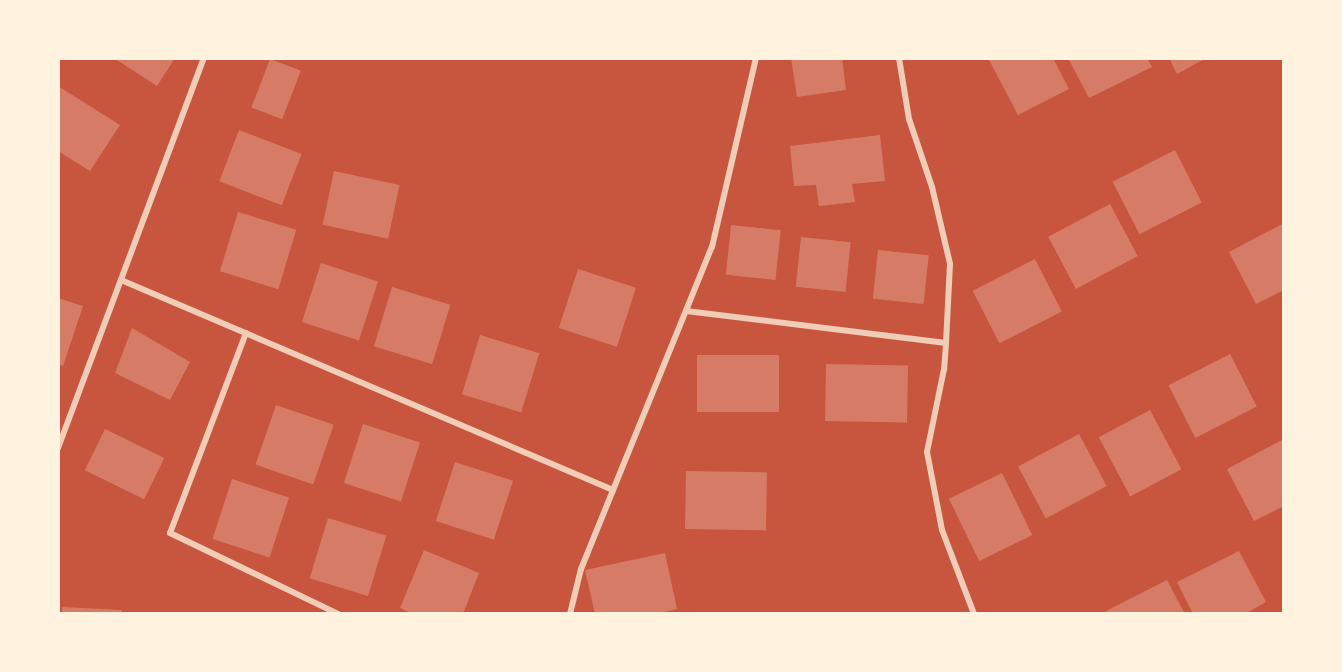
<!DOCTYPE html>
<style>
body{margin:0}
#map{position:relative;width:1342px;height:672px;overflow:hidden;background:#c8553d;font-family:"Roboto Condensed",sans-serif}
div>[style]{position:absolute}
.building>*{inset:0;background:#d67c66;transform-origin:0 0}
.minor>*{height:6px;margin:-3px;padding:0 3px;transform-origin:3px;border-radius:3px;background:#f1ccb7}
span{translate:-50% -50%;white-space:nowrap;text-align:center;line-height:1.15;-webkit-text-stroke:6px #fff3e0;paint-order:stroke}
.frame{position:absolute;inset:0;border:60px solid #fff3e0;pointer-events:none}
</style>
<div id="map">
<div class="building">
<div style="clip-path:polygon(114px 58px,175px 58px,157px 86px)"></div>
<div style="clip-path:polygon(791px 58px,842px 58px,846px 90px,797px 97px)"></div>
<div style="clip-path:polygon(988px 58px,1053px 58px,1069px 89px,1018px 115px)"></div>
<div style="clip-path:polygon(1068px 58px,1147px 58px,1152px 67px,1089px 98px)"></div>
<div style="clip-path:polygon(1169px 58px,1206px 58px,1177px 74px)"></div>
<div style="left:270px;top:59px;width:33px;height:52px;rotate:21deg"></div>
<div style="clip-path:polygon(58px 86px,120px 125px,90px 171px,58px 151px)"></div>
<div style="left:239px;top:130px;width:67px;height:55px;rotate:21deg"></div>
<div style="clip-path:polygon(880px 135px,885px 181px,852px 184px,855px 202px,819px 206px,816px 185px,794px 186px,790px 146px)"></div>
<div style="left:1175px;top:150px;width:59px;height:70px;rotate:63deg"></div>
<div style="left:334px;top:171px;width:67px;height:55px;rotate:12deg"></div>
<div style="left:1110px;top:204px;width:59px;height:70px;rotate:62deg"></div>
<div style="left:238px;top:212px;width:61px;height:62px;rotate:17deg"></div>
<div style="clip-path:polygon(1284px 223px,1284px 290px,1256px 304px,1229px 252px)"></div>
<div style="left:731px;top:225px;width:50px;height:50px;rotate:6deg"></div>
<div style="left:801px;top:237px;width:50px;height:50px;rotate:6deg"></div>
<div style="left:878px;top:250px;width:51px;height:49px;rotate:6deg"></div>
<div style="left:1035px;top:259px;width:59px;height:70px;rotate:63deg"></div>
<div style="left:321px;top:263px;width:60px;height:62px;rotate:18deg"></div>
<div style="left:578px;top:269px;width:61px;height:62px;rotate:18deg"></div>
<div style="left:392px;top:287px;width:61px;height:62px;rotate:17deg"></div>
<div style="clip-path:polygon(58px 298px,83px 306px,63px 366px,58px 364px)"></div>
<div style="clip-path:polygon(132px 328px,190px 362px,170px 400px,115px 373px)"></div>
<div style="left:480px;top:335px;width:62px;height:62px;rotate:17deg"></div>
<div style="left:1230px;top:354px;width:59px;height:69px;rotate:63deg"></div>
<div style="left:697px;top:355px;width:82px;height:57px"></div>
<div style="left:826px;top:364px;width:82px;height:57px;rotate:1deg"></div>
<div style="left:276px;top:405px;width:61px;height:63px;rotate:19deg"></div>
<div style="left:1150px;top:410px;width:67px;height:58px;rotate:62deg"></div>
<div style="left:363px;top:424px;width:60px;height:62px;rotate:18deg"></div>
<div style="left:105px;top:429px;width:66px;height:46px;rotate:26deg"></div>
<div style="left:1079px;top:434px;width:59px;height:69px;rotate:62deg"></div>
<div style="clip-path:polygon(1284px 439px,1284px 506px,1254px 521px,1227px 469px)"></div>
<div style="left:455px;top:462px;width:61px;height:62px;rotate:18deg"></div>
<div style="left:686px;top:471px;width:81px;height:58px;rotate:1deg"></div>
<div style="left:1002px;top:473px;width:69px;height:59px;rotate:64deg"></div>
<div style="left:232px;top:479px;width:60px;height:63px;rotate:18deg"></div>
<div style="left:328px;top:518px;width:61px;height:63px;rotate:17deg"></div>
<div style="clip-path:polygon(424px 550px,479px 573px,463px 614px,413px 614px,400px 608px)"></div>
<div style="clip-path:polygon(1239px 551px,1266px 602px,1245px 614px,1193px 614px,1177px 582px)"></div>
<div style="clip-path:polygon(665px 553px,677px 609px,656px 614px,595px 614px,585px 570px)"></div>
<div style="clip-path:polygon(1167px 580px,1185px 614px,1107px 614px,1106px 611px)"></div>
<div style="clip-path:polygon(62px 607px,122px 610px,122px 614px,62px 614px)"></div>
</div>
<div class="minor">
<div style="left:899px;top:58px;width:62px;rotate:80.7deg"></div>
<div style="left:909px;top:119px;width:72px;rotate:71.3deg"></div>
<div style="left:932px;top:187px;width:79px;rotate:76.8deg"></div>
<div style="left:950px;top:264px;width:79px;rotate:92.9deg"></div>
<div style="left:121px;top:280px;width:535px;rotate:23.11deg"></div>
<div style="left:686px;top:311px;width:262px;rotate:7deg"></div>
<div style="left:946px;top:343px;width:26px;rotate:94deg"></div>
<div style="left:944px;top:369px;width:85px;rotate:101.6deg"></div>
<div style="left:927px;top:452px;width:79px;rotate:79.1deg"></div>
<div style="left:942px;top:530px;width:90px;rotate:69.1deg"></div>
<div style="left:246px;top:333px;width:214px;rotate:110.8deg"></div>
<div style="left:170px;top:533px;width:187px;rotate:25.7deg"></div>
<div style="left:58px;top:448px;width:416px;rotate:-69.5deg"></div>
<div style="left:570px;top:614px;width:46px;rotate:-76.3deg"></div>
<div style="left:581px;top:569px;width:348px;rotate:-67.9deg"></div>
<div style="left:712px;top:247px;width:194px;rotate:-76.9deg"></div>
</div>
<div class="frame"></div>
</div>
